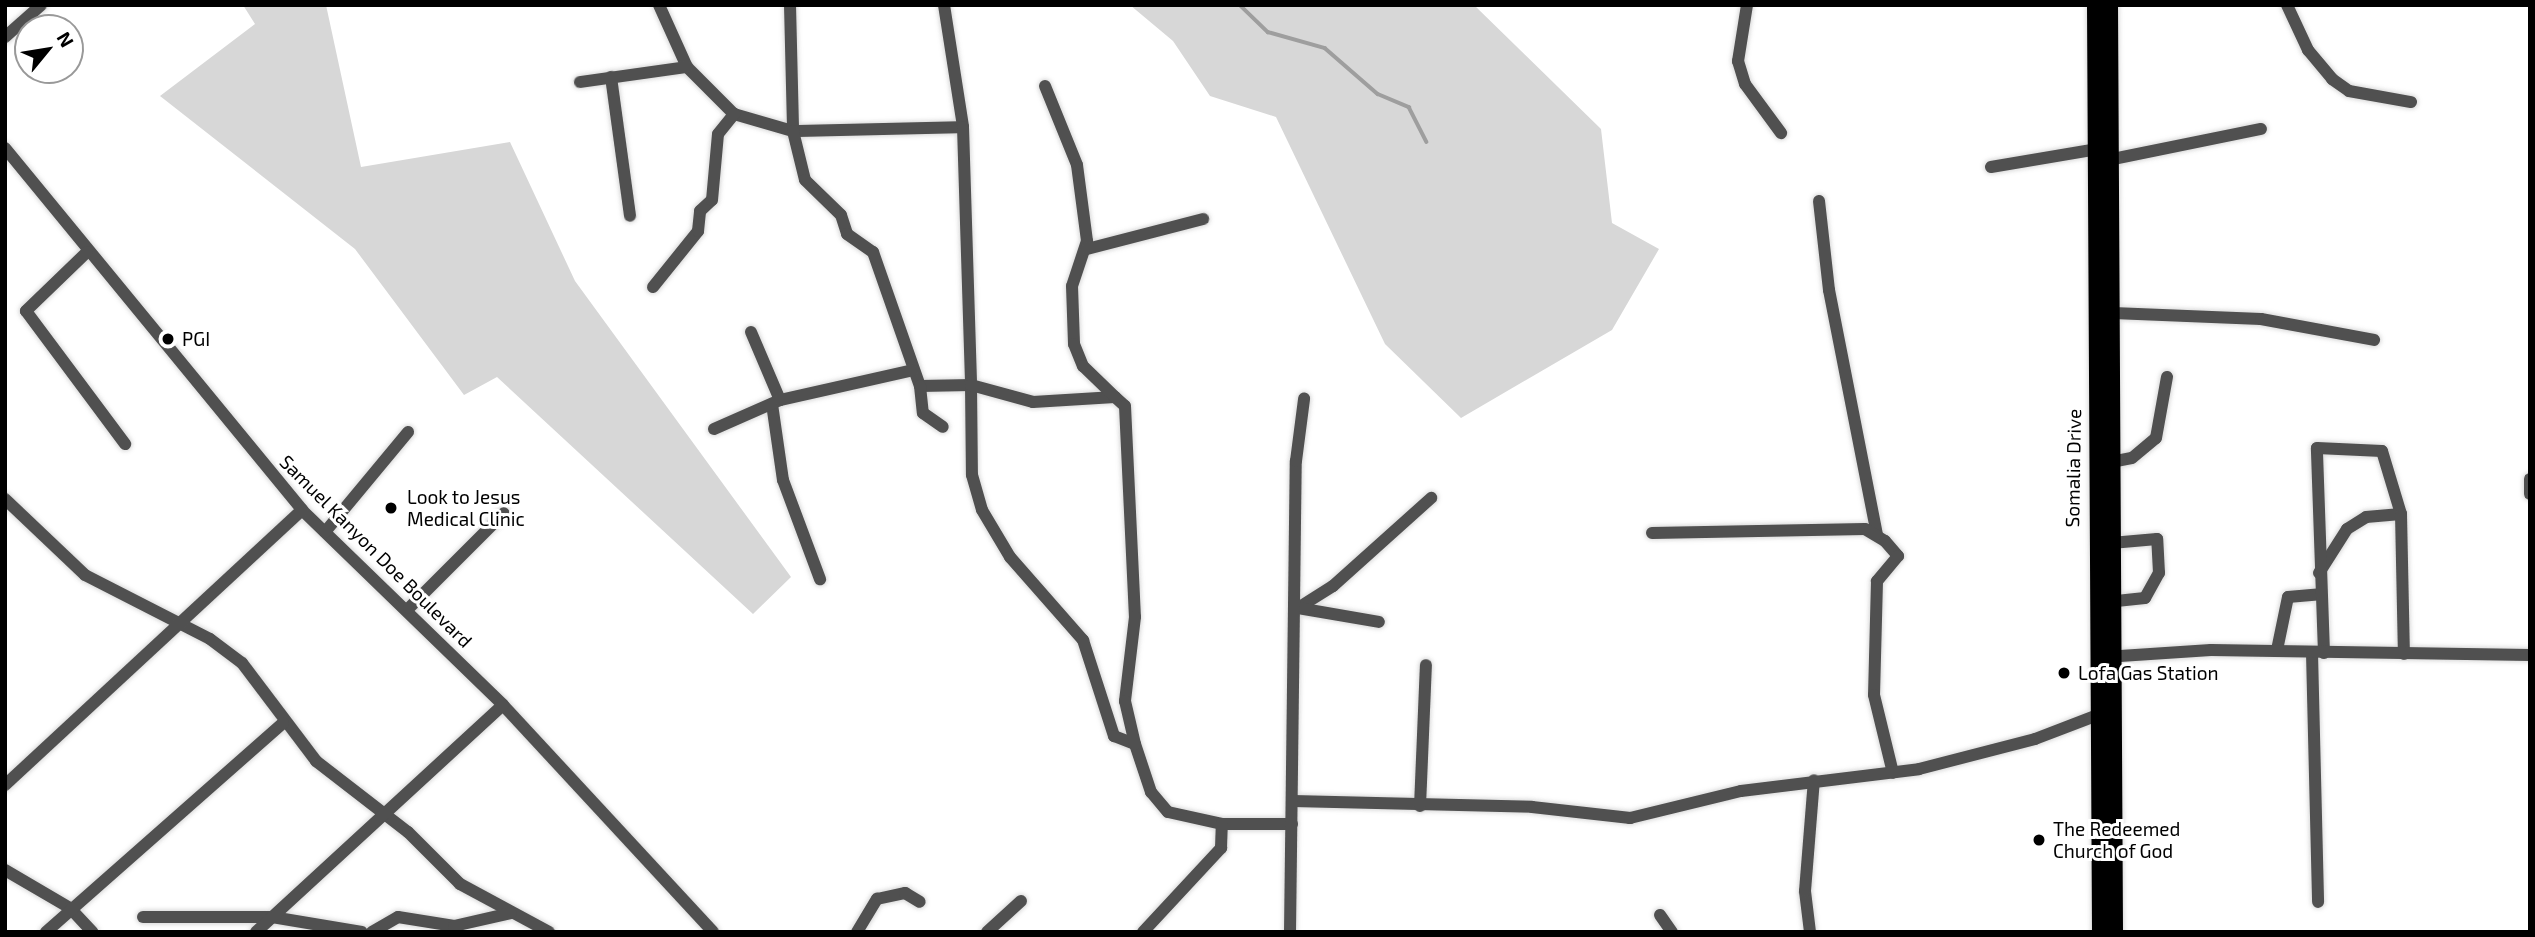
<!DOCTYPE html>
<style>
body{margin:0}
#map{position:relative;width:2535px;height:937px;overflow:hidden;background:#fff;font-family:"Exo 2",sans-serif}
div>[style]{position:absolute}
.green>*{inset:0;background:#d7d7d7}
.stream>*{height:3.5px;margin:-1.75px;padding:0 1.75px;transform-origin:1.75px;border-radius:1.75px;background:#9e9e9e}
.roads{filter:drop-shadow(0 0 2px #dbdbdb) drop-shadow(0 0 2px #dbdbdb)}
.minor>*{height:12px;margin:-6px;padding:0 6px;transform-origin:6px;border-radius:6px;background:#505050}
.major>*{height:16px;margin:-8px;padding:0 8px;transform-origin:8px;border-radius:8px;background:#000}
.dots>*{width:19px;height:19px;translate:-50% -50%;box-sizing:border-box;border:4px solid #fff;border-radius:50%}
span{translate:-50% -50%;white-space:nowrap;text-align:center;line-height:1.15;-webkit-text-stroke:6px #fff;paint-order:stroke}
.poi-label{font-size:19px;color:#000}
.left{translate:0 -50%;text-align:left}
.street-label{font-size:19px;color:#000}
.frame{position:absolute;inset:0;border:7px solid #000;pointer-events:none}
.north{position:absolute;left:14px;top:14px;width:70px;height:70px;box-sizing:border-box;background:#fff;border:2px solid #999;border-radius:50%;rotate:60deg;font-size:19px;font-weight:700;line-height:28px;text-align:center;color:#000}
.north::after{content:'';display:block;margin:auto;width:24px;height:32px;background:#000;clip-path:polygon(50% 0,100% 100%,50% 72%,0 100%)}
</style>
<div id="map">
<div class="green">
<div style="clip-path:polygon(243px 5px,326px 5px,361px 167px,510px 142px,575px 281px,791px 577px,753px 614px,497px 377px,464px 395px,355px 249px,160px 96px,255px 24px)"></div>
<div style="clip-path:polygon(1130px 5px,1474px 5px,1601px 129px,1612px 223px,1659px 249px,1612px 330px,1461px 418px,1385px 344px,1276px 117px,1210px 96px,1173px 41px)"></div>
</div>
<div class="stream">
<div style="left:1240px;top:5px;width:39px;rotate:44deg"></div>
<div style="left:1268px;top:32px;width:59px;rotate:15.7deg"></div>
<div style="left:1325px;top:48px;width:70px;rotate:41deg"></div>
<div style="left:1378px;top:94px;width:34px;rotate:23deg"></div>
<div style="left:1409px;top:107px;width:39px;rotate:63deg"></div>
</div>
<div class="roads">
<div class="minor">
<div style="left:659px;top:5px;width:68px;rotate:65.7deg"></div>
<div style="left:687px;top:67px;width:66px;rotate:45deg"></div>
<div style="left:734px;top:114px;width:61px;rotate:16.1deg"></div>
<div style="left:793px;top:131px;width:170px;rotate:-1.3deg"></div>
<div style="left:790px;top:5px;width:126px;rotate:88.6deg"></div>
<div style="left:793px;top:131px;width:50px;rotate:76.2deg"></div>
<div style="left:805px;top:180px;width:50px;rotate:44.2deg"></div>
<div style="left:841px;top:215px;width:20px;rotate:72deg"></div>
<div style="left:847px;top:234px;width:32px;rotate:35deg"></div>
<div style="left:873px;top:252px;width:142px;rotate:70.7deg"></div>
<div style="left:920px;top:386px;width:51px;rotate:-1.1deg"></div>
<div style="left:971px;top:385px;width:90px;rotate:89.4deg"></div>
<div style="left:972px;top:475px;width:36px;rotate:74deg"></div>
<div style="left:982px;top:510px;width:55px;rotate:59.2deg"></div>
<div style="left:1010px;top:557px;width:111px;rotate:48.7deg"></div>
<div style="left:1083px;top:640px;width:101px;rotate:72.1deg"></div>
<div style="left:1114px;top:736px;width:22px;rotate:21deg"></div>
<div style="left:1135px;top:744px;width:51px;rotate:71.6deg"></div>
<div style="left:1151px;top:792px;width:26px;rotate:50deg"></div>
<div style="left:1168px;top:812px;width:55px;rotate:12.5deg"></div>
<div style="left:1222px;top:824px;width:70px"></div>
<div style="left:944px;top:5px;width:123px;rotate:81.1deg"></div>
<div style="left:963px;top:127px;width:258px;rotate:88.2deg"></div>
<div style="left:971px;top:385px;width:64px;rotate:15.3deg"></div>
<div style="left:1033px;top:402px;width:82px;rotate:-3.5deg"></div>
<div style="left:1115px;top:397px;width:13px;rotate:42deg"></div>
<div style="left:1125px;top:406px;width:211px;rotate:87.3deg"></div>
<div style="left:1135px;top:617px;width:85px;rotate:96.8deg"></div>
<div style="left:1125px;top:701px;width:44px;rotate:76.9deg"></div>
<div style="left:1747px;top:5px;width:57px;rotate:99.1deg"></div>
<div style="left:1738px;top:61px;width:24px;rotate:73deg"></div>
<div style="left:1745px;top:84px;width:61px;rotate:53.7deg"></div>
<div style="left:2287px;top:5px;width:50px;rotate:65deg"></div>
<div style="left:2308px;top:50px;width:38px;rotate:50deg"></div>
<div style="left:2332px;top:79px;width:21px;rotate:35deg"></div>
<div style="left:2349px;top:91px;width:63px;rotate:10.1deg"></div>
<div style="left:5px;top:37px;width:48px;rotate:-41.6deg"></div>
<div style="left:611px;top:77px;width:140px;rotate:82.2deg"></div>
<div style="left:580px;top:82px;width:108px;rotate:-8deg"></div>
<div style="left:1045px;top:86px;width:85px;rotate:67.9deg"></div>
<div style="left:1077px;top:165px;width:77px;rotate:82.5deg"></div>
<div style="left:1087px;top:241px;width:47px;rotate:108.4deg"></div>
<div style="left:1072px;top:286px;width:58px;rotate:88deg"></div>
<div style="left:1074px;top:344px;width:24px;rotate:68deg"></div>
<div style="left:1083px;top:366px;width:45px;rotate:44.1deg"></div>
<div style="left:5px;top:148px;width:468px;rotate:50.6deg"></div>
<div style="left:302px;top:510px;width:280px;rotate:44.1deg"></div>
<div style="left:503px;top:705px;width:309px;rotate:47.2deg"></div>
<div style="left:2113px;top:159px;width:151px;rotate:-11.5deg"></div>
<div style="left:1991px;top:167px;width:108px;rotate:-9.6deg"></div>
<div style="left:1819px;top:201px;width:90px;rotate:83.6deg"></div>
<div style="left:1829px;top:290px;width:249px;rotate:78.9deg"></div>
<div style="left:1087px;top:249px;width:120px;rotate:-14.5deg"></div>
<div style="left:87px;top:252px;width:85px;rotate:136deg"></div>
<div style="left:26px;top:311px;width:166px;rotate:53.3deg"></div>
<div style="left:653px;top:287px;width:72px;rotate:-51.2deg"></div>
<div style="left:698px;top:231px;width:20px;rotate:-84deg"></div>
<div style="left:700px;top:211px;width:16px;rotate:-43deg"></div>
<div style="left:712px;top:200px;width:66px;rotate:-84.8deg"></div>
<div style="left:718px;top:134px;width:26px;rotate:-51deg"></div>
<div style="left:2113px;top:313px;width:148px;rotate:2.3deg"></div>
<div style="left:2261px;top:319px;width:115px;rotate:10.5deg"></div>
<div style="left:751px;top:332px;width:74px;rotate:66.9deg"></div>
<div style="left:920px;top:386px;width:27px;rotate:84deg"></div>
<div style="left:923px;top:413px;width:24px;rotate:35deg"></div>
<div style="left:772px;top:404px;width:77px;rotate:81.8deg"></div>
<div style="left:783px;top:480px;width:106px;rotate:69.5deg"></div>
<div style="left:714px;top:429px;width:72px;rotate:-23.7deg"></div>
<div style="left:780px;top:400px;width:136px;rotate:-12.7deg"></div>
<div style="left:2111px;top:462px;width:21px;rotate:-11deg"></div>
<div style="left:2132px;top:458px;width:31px;rotate:-40deg"></div>
<div style="left:2156px;top:438px;width:62px;rotate:-79.8deg"></div>
<div style="left:2530px;top:479px;width:15px;rotate:90deg"></div>
<div style="left:5px;top:499px;width:110px;rotate:43.5deg"></div>
<div style="left:85px;top:575px;width:140px;rotate:27.1deg"></div>
<div style="left:210px;top:639px;width:40px;rotate:37deg"></div>
<div style="left:242px;top:663px;width:123px;rotate:52.9deg"></div>
<div style="left:316px;top:761px;width:116px;rotate:37.7deg"></div>
<div style="left:408px;top:832px;width:74px;rotate:45deg"></div>
<div style="left:460px;top:884px;width:101px;rotate:28.3deg"></div>
<div style="left:325px;top:532px;width:130px;rotate:-50.3deg"></div>
<div style="left:1652px;top:533px;width:213px;rotate:-1.1deg"></div>
<div style="left:1865px;top:529px;width:23px;rotate:31deg"></div>
<div style="left:1885px;top:541px;width:20px;rotate:49deg"></div>
<div style="left:1898px;top:556px;width:33px;rotate:130deg"></div>
<div style="left:1877px;top:581px;width:114px;rotate:91.5deg"></div>
<div style="left:1874px;top:695px;width:80px;rotate:76.3deg"></div>
<div style="left:2319px;top:573px;width:52px;rotate:-57.5deg"></div>
<div style="left:2347px;top:529px;width:22px;rotate:-32deg"></div>
<div style="left:2366px;top:517px;width:35px;rotate:-5deg"></div>
<div style="left:2107px;top:602px;width:38px;rotate:-6deg"></div>
<div style="left:2145px;top:598px;width:29px;rotate:-61deg"></div>
<div style="left:2159px;top:573px;width:34px;rotate:-93deg"></div>
<div style="left:2157px;top:539px;width:46px;rotate:175deg"></div>
<div style="left:409px;top:608px;width:134px;rotate:-45deg"></div>
<div style="left:1298px;top:608px;width:41px;rotate:-32.2deg"></div>
<div style="left:1333px;top:586px;width:132px;rotate:-41.9deg"></div>
<div style="left:1298px;top:608px;width:82px;rotate:9.8deg"></div>
<div style="left:2277px;top:650px;width:54px;rotate:-78.3deg"></div>
<div style="left:2288px;top:597px;width:32px;rotate:-5deg"></div>
<div style="left:2312px;top:653px;width:249px;rotate:88.6deg"></div>
<div style="left:2324px;top:653px;width:205px;rotate:-92deg"></div>
<div style="left:2317px;top:448px;width:65px;rotate:2.6deg"></div>
<div style="left:2382px;top:451px;width:66px;rotate:73.2deg"></div>
<div style="left:2401px;top:514px;width:140px;rotate:88.8deg"></div>
<div style="left:2105px;top:657px;width:106px;rotate:-3.8deg"></div>
<div style="left:2211px;top:650px;width:319px;rotate:0.9deg"></div>
<div style="left:5px;top:785px;width:405px;rotate:-42.8deg"></div>
<div style="left:1293px;top:801px;width:239px;rotate:1.4deg"></div>
<div style="left:1532px;top:807px;width:99px;rotate:6.4deg"></div>
<div style="left:1630px;top:818px;width:114px;rotate:-13.7deg"></div>
<div style="left:1741px;top:791px;width:179px;rotate:-7deg"></div>
<div style="left:1919px;top:769px;width:120px;rotate:-14.5deg"></div>
<div style="left:2035px;top:739px;width:64px;rotate:-21deg"></div>
<div style="left:1420px;top:806px;width:141px;rotate:-87.6deg"></div>
<div style="left:5px;top:870px;width:75px;rotate:30.3deg"></div>
<div style="left:70px;top:908px;width:33px;rotate:47deg"></div>
<div style="left:1660px;top:915px;width:21px;rotate:55deg"></div>
<div style="left:143px;top:917px;width:129px"></div>
<div style="left:272px;top:917px;width:91px;rotate:9.5deg"></div>
<div style="left:46px;top:932px;width:316px;rotate:-41.4deg"></div>
<div style="left:256px;top:932px;width:335px;rotate:-42.6deg"></div>
<div style="left:372px;top:932px;width:30px;rotate:-30deg"></div>
<div style="left:398px;top:917px;width:57px;rotate:9.1deg"></div>
<div style="left:454px;top:926px;width:58px;rotate:-12.8deg"></div>
<div style="left:857px;top:932px;width:39px;rotate:-59deg"></div>
<div style="left:877px;top:899px;width:29px;rotate:-12deg"></div>
<div style="left:905px;top:893px;width:17px;rotate:31deg"></div>
<div style="left:987px;top:932px;width:46px;rotate:-42.4deg"></div>
<div style="left:1143px;top:932px;width:115px;rotate:-47.1deg"></div>
<div style="left:1221px;top:848px;width:24px;rotate:-88deg"></div>
<div style="left:1290px;top:932px;width:471px;rotate:-89.3deg"></div>
<div style="left:1296px;top:461px;width:63px;rotate:-82.6deg"></div>
<div style="left:1810px;top:932px;width:41px;rotate:-97deg"></div>
<div style="left:1805px;top:891px;width:111px;rotate:-85.4deg"></div>
</div>
<div class="major">
<div style="left:2095px;top:5px;width:927px;rotate:89.69deg"></div>
<div style="left:2110px;top:5px;width:927px;rotate:89.69deg"></div>
</div>
</div>
<div class="dots">
<div style="left:168px;top:339px;background:#000"></div>
<div style="left:391px;top:508px;background:#000"></div>
<div style="left:2064px;top:673px;background:#000"></div>
<div style="left:2039px;top:840px;background:#000"></div>
</div>
<div class="poi-label">
<span class="left" style="left:182px;top:339px">PGI</span>
<span class="left" style="left:407px;top:508px">Look to Jesus<br>Medical Clinic</span>
<span class="left" style="left:2078px;top:673px">Lofa Gas Station</span>
<span class="left" style="left:2053px;top:840px">The Redeemed<br>Church of God</span>
</div>
<div class="street-label">
<span style="left:2073px;top:468px;rotate:-89deg">Somalia Drive</span>
<span style="left:376px;top:551px;rotate:45deg">Samuel Kanyon Doe Boulevard</span>
</div>
<div class="frame"></div>
<div class="north">N</div>
</div>
